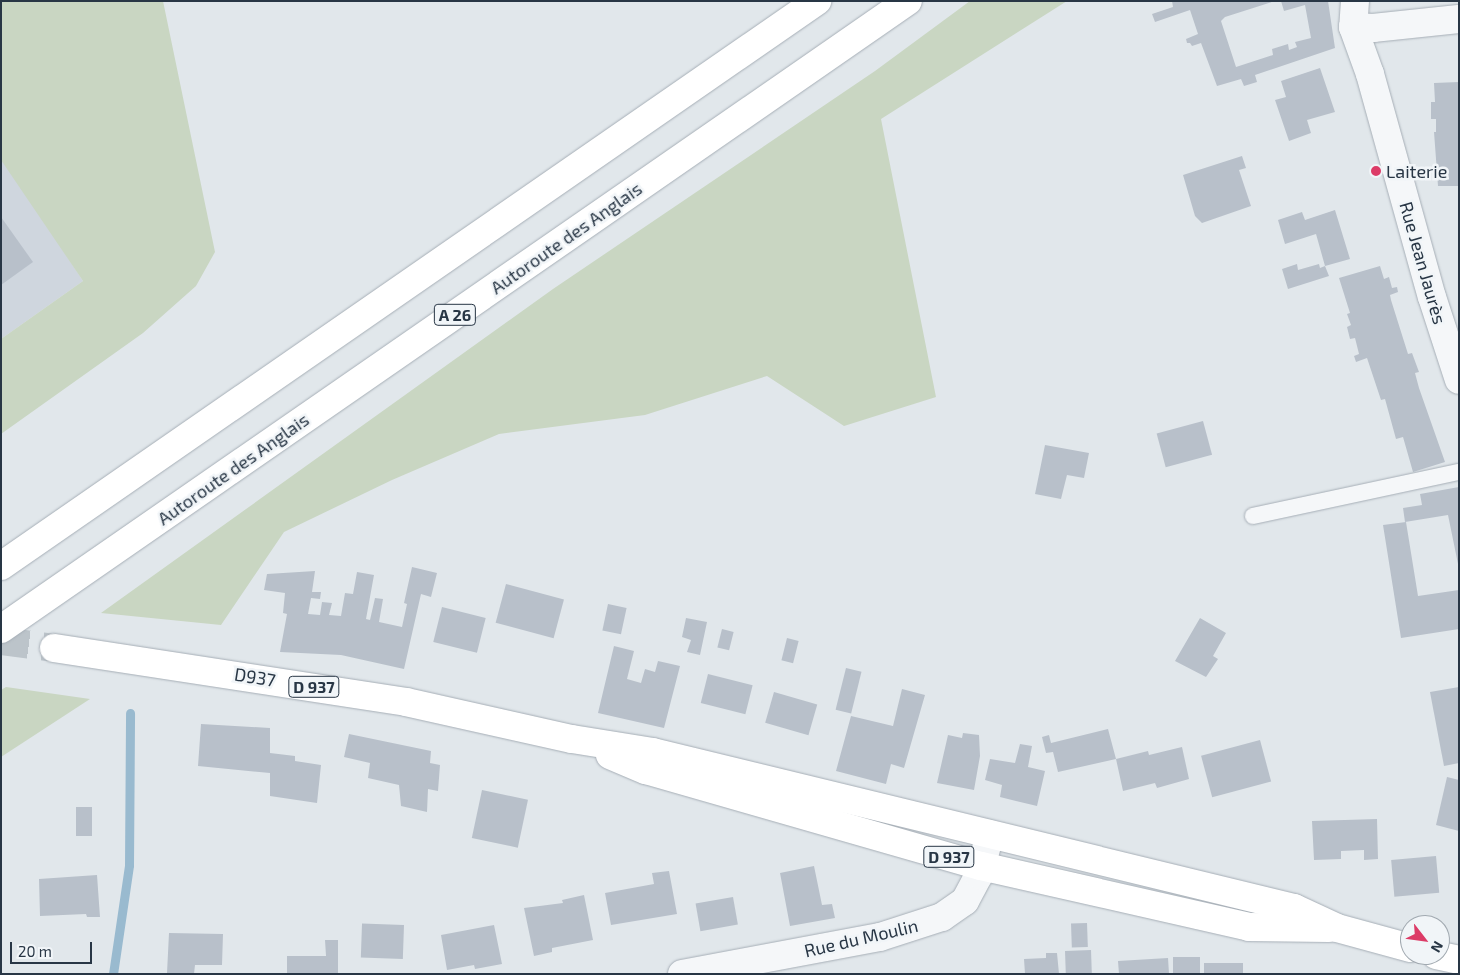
<!DOCTYPE html>
<meta charset="utf-8">
<style>
body{margin:0}
#map{position:relative;width:1460px;height:975px;overflow:hidden;background:#e1e7eb;font-family:"Exo 2",sans-serif}
div>[style]{position:absolute}
.built>*{inset:0;background:#cfd6de}
.green>*{inset:0;background:#c9d6c2}
.stream>*{height:9px;margin:-4.5px;padding:0 4.5px;transform-origin:4.5px;border-radius:4.5px;background:#99bacf}
.building>*{inset:0;background:#b8c0ca;transform-origin:0 0}
.primary-tunnel>*{height:28px;margin-top:-14px;transform-origin:0;background:repeating-linear-gradient(90deg,#bcc4ca 0 28px,transparent 0 42px)}
.roads{filter:drop-shadow(0 0 1px #a6aeb6) drop-shadow(0 0 1px #a6aeb6)}
.service>*{height:16px;margin:-8px;padding:0 8px;transform-origin:8px;border-radius:8px;background:#f5f7f9}
.minor>*{height:28px;margin:-14px;padding:0 14px;transform-origin:14px;border-radius:14px;background:#f5f7f9}
.tertiary>*{height:28px;margin:-14px;padding:0 14px;transform-origin:14px;border-radius:14px;background:#f5f7f9}
.primary>*{height:28px;margin:-14px;padding:0 14px;transform-origin:14px;border-radius:14px;background:#fff}
.motorway>*{height:28px;margin:-14px;padding:0 14px;transform-origin:14px;border-radius:14px;background:#fff}
.dots>*{width:14px;height:14px;translate:-50% -50%;box-sizing:border-box;border:2px solid #f1f5f8;border-radius:50%}
span{translate:-50% -50%;white-space:nowrap;text-align:center;line-height:1.15;-webkit-text-stroke:5px #f1f5f8;paint-order:stroke}
.shield-label span{padding:1px 4px;background:#f1f5f8;border:1px solid;border-radius:4px;-webkit-text-stroke-width:0}
.shield-label{font-size:16px;color:#283645;font-weight:700}
.poi-label{font-size:18px;color:#283645}
.left{translate:0 -50%;text-align:left}
.street-label{font-size:18px;color:#283645}
.frame{position:absolute;inset:0;border:2px solid #283645;pointer-events:none}
.north{position:absolute;left:1400px;top:915px;width:50px;height:50px;box-sizing:border-box;background:#f1f5f8;border:1px solid #a1a9b0;border-radius:50%;rotate:120deg;font-size:14px;font-weight:700;line-height:20px;text-align:center;color:#283645}
.north::after{content:'';display:block;margin:auto;width:18px;height:22px;background:#dc3b67;clip-path:polygon(50% 0,100% 100%,50% 72%,0 100%)}
.scale{position:absolute;left:10px;top:942px;width:82px;height:22px;box-sizing:border-box;border:2px solid #283645;border-top:0;padding-left:6px;font-size:15px;line-height:18px;white-space:nowrap;color:#283645;-webkit-text-stroke:4px #f1f5f8;paint-order:stroke}
</style>
<div id="map">
<div class="built">
<div style="clip-path:polygon(1px 155px,83px 281px,1px 339px)"></div>
</div>
<div class="green">
<div style="clip-path:polygon(1px 1px,163px 1px,215px 252px,196px 286px,143px 333px,1px 434px,1px 339px,83px 281px,1px 160px)"></div>
<div style="clip-path:polygon(970px 1px,1067px 1px,881px 119px,936px 397px,844px 426px,767px 376px,645px 415px,499px 434px,392px 480px,284px 532px,221px 625px,101px 613px,553px 289px,875px 71px)"></div>
<div style="clip-path:polygon(6px 687px,90px 699px,1px 757px,1px 690px)"></div>
</div>
<div class="stream">
<div style="left:113px;top:974px;width:110px;rotate:-81.6deg"></div>
<div style="left:129px;top:865px;width:152px;rotate:-89.6deg"></div>
</div>
<div class="building">
<div style="clip-path:polygon(1172px 1px,1275px 1px,1225px 17px,1221px 21px,1236px 67px,1273px 55px,1272px 49px,1288px 44px,1289px 50px,1297px 47px,1295px 42px,1311px 38px,1305px 5px,1284px 11px,1281px 1px,1328px 1px,1335px 48px,1255px 75px,1257px 82px,1244px 86px,1241px 79px,1217px 86px,1201px 43px,1192px 46px,1190px 43px,1187px 43px,1186px 39px,1198px 34px,1190px 10px,1155px 22px,1152px 14px,1173px 7px)"></div>
<div style="clip-path:polygon(1320px 68px,1335px 112px,1307px 120px,1311px 133px,1289px 141px,1275px 100px,1286px 97px,1281px 81px)"></div>
<div style="clip-path:polygon(1459px 82px,1459px 186px,1438px 186px,1434px 132px,1436px 132px,1436px 119px,1431px 119px,1431px 102px,1435px 102px,1434px 83px)"></div>
<div style="clip-path:polygon(1242px 156px,1246px 168px,1239px 170px,1251px 206px,1202px 223px,1195px 216px,1183px 175px)"></div>
<div style="clip-path:polygon(1335px 210px,1350px 259px,1325px 266px,1316px 234px,1285px 244px,1278px 220px,1302px 212px,1305px 220px)"></div>
<div style="clip-path:polygon(1px 217px,33px 262px,1px 285px)"></div>
<div style="clip-path:polygon(1297px 264px,1298px 270px,1319px 264px,1320px 268px,1325px 266px,1329px 276px,1288px 289px,1282px 269px)"></div>
<div style="clip-path:polygon(1380px 266px,1384px 279px,1389px 277px,1392px 288px,1397px 287px,1398px 292px,1390px 295px,1391px 300px,1408px 354px,1412px 353px,1419px 372px,1415px 373px,1419px 388px,1445px 462px,1413px 472px,1403px 437px,1396px 439px,1385px 399px,1381px 400px,1367px 358px,1356px 362px,1354px 356px,1359px 354px,1355px 338px,1350px 339px,1347px 327px,1351px 325px,1347px 314px,1350px 313px,1339px 278px)"></div>
<div style="left:1203px;top:421px;width:35px;height:48px;rotate:75deg"></div>
<div style="clip-path:polygon(1045px 445px,1089px 453px,1084px 478px,1067px 475px,1061px 499px,1035px 494px)"></div>
<div style="clip-path:polygon(1459px 487px,1459px 564px,1458px 564px,1448px 515px,1405px 522px,1403px 508px,1422px 505px,1420px 494px)"></div>
<div style="clip-path:polygon(1406px 522px,1418px 596px,1459px 590px,1459px 629px,1401px 638px,1383px 525px)"></div>
<div style="clip-path:polygon(412px 567px,437px 573px,431px 597px,421px 594px,404px 669px,341px 655px,280px 652px,287px 614px,283px 613px,285px 593px,264px 590px,267px 574px,315px 571px,312px 592px,321px 592px,320px 599px,311px 598px,308px 614px,320px 615px,322px 602px,332px 603px,329px 615px,341px 616px,345px 593px,353px 594px,357px 572px,374px 575px,366px 619px,370px 620px,375px 598px,383px 599px,379px 622px,402px 627px,407px 604px,404px 603px)"></div>
<div style="left:506px;top:584px;width:60px;height:40px;rotate:15deg"></div>
<div style="left:608px;top:604px;width:19px;height:27px;rotate:12deg"></div>
<div style="left:442px;top:607px;width:45px;height:36px;rotate:14deg"></div>
<div style="clip-path:polygon(686px 618px,707px 622px,700px 655px,687px 652px,691px 640px,682px 637px)"></div>
<div style="clip-path:polygon(1200px 618px,1226px 633px,1213px 656px,1218px 659px,1206px 677px,1175px 661px)"></div>
<div style="left:722px;top:629px;width:12px;height:19px;rotate:14deg"></div>
<div style="left:787px;top:638px;width:12px;height:23px;rotate:14deg"></div>
<div style="clip-path:polygon(614px 646px,634px 651px,627px 679px,641px 683px,645px 669px,655px 672px,658px 661px,680px 666px,664px 728px,598px 713px)"></div>
<div style="left:846px;top:668px;width:16px;height:43px;rotate:14deg"></div>
<div style="left:708px;top:674px;width:46px;height:30px;rotate:14deg"></div>
<div style="clip-path:polygon(1459px 687px,1459px 763px,1444px 766px,1430px 692px)"></div>
<div style="clip-path:polygon(902px 689px,925px 695px,904px 768px,891px 764px,886px 784px,836px 771px,851px 716px,893px 726px)"></div>
<div style="left:774px;top:692px;width:45px;height:32px;rotate:16deg"></div>
<div style="clip-path:polygon(201px 724px,270px 728px,270px 753px,295px 756px,295px 761px,321px 765px,317px 803px,270px 796px,270px 773px,198px 766px)"></div>
<div style="clip-path:polygon(1108px 729px,1116px 759px,1058px 772px,1053px 752px,1046px 753px,1042px 737px,1049px 735px,1051px 743px)"></div>
<div style="clip-path:polygon(963px 733px,979px 735px,980px 756px,974px 790px,937px 783px,948px 735px,962px 738px)"></div>
<div style="clip-path:polygon(349px 734px,431px 751px,430px 763px,440px 765px,438px 791px,428px 789px,427px 812px,401px 806px,399px 785px,368px 778px,370px 763px,344px 757px)"></div>
<div style="left:1260px;top:740px;width:43px;height:61px;rotate:75deg"></div>
<div style="clip-path:polygon(1020px 744px,1032px 746px,1028px 767px,1045px 771px,1037px 806px,1000px 797px,1002px 785px,985px 780px,990px 759px,1015px 763px)"></div>
<div style="clip-path:polygon(1182px 747px,1189px 779px,1157px 788px,1155px 783px,1123px 791px,1116px 759px,1148px 751px,1149px 755px)"></div>
<div style="clip-path:polygon(1447px 777px,1459px 780px,1459px 831px,1436px 825px)"></div>
<div style="left:482px;top:790px;width:47px;height:49px;rotate:12deg"></div>
<div style="left:76px;top:807px;width:16px;height:29px"></div>
<div style="clip-path:polygon(1377px 819px,1378px 859px,1364px 860px,1364px 850px,1341px 851px,1341px 859px,1314px 860px,1312px 821px)"></div>
<div style="left:1436px;top:856px;width:37px;height:45px;rotate:85deg"></div>
<div style="clip-path:polygon(814px 866px,822px 905px,832px 904px,835px 918px,790px 926px,780px 873px)"></div>
<div style="clip-path:polygon(669px 871px,677px 914px,611px 925px,605px 893px,654px 884px,652px 873px)"></div>
<div style="clip-path:polygon(97px 875px,100px 917px,87px 917px,86px 914px,40px 916px,39px 879px)"></div>
<div style="clip-path:polygon(584px 895px,593px 940px,552px 948px,552px 952px,534px 956px,524px 908px,563px 903px,562px 900px)"></div>
<div style="left:733px;top:897px;width:28px;height:38px;rotate:80deg"></div>
<div style="left:1087px;top:923px;width:24px;height:16px;rotate:88deg"></div>
<div style="left:404px;top:925px;width:34px;height:42px;rotate:92deg"></div>
<div style="clip-path:polygon(494px 925px,502px 964px,475px 969px,474px 965px,447px 970px,441px 935px)"></div>
<div style="clip-path:polygon(169px 933px,223px 934px,222px 965px,195px 965px,194px 974px,167px 973px)"></div>
<div style="clip-path:polygon(325px 940px,338px 940px,338px 974px,287px 974px,287px 956px,326px 956px)"></div>
<div style="left:1091px;top:950px;width:24px;height:26px;rotate:88deg"></div>
<div style="clip-path:polygon(1046px 953px,1057px 953px,1059px 974px,1025px 974px,1024px 959px,1046px 958px)"></div>
<div style="left:1173px;top:957px;width:27px;height:17px"></div>
<div style="clip-path:polygon(1168px 958px,1169px 974px,1119px 974px,1118px 961px)"></div>
<div style="left:1243px;top:963px;width:11px;height:39px;rotate:90deg"></div>
</div>
<div class="primary-tunnel">
<div style="left:1px;top:641px;width:53px;rotate:7.5deg"></div>
</div>
<div class="roads">
<div class="service">
<div style="left:1253px;top:516px;width:211px;rotate:-12.1deg"></div>
</div>
<div class="minor">
<div style="left:1353px;top:27px;width:20px;rotate:3deg"></div>
<div style="left:1373px;top:28px;width:86px;rotate:-6deg"></div>
<div style="left:682px;top:974px;width:201px;rotate:-10.6deg"></div>
<div style="left:880px;top:937px;width:65px;rotate:-17.9deg"></div>
<div style="left:942px;top:917px;width:28px;rotate:-35deg"></div>
<div style="left:965px;top:901px;width:30px;rotate:-62deg"></div>
<div style="left:979px;top:875px;width:42px;rotate:-75deg"></div>
</div>
<div class="tertiary">
<div style="left:1355px;top:1px;width:26px;rotate:94deg"></div>
<div style="left:1353px;top:27px;width:50px;rotate:70.1deg"></div>
<div style="left:1370px;top:74px;width:231px;rotate:74.5deg"></div>
<div style="left:1432px;top:297px;width:87px;rotate:72deg"></div>
</div>
<div class="primary">
<div style="left:54px;top:648px;width:356px;rotate:8.7deg"></div>
<div style="left:406px;top:702px;width:170px;rotate:12.6deg"></div>
<div style="left:572px;top:739px;width:82px;rotate:9.1deg"></div>
<div style="left:653px;top:752px;width:660px;rotate:13.68deg"></div>
<div style="left:1294px;top:908px;width:47px;rotate:24.9deg"></div>
<div style="left:1337px;top:928px;width:76px;rotate:15.3deg"></div>
<div style="left:610px;top:755px;width:39px;rotate:23deg"></div>
<div style="left:646px;top:770px;width:348px;rotate:16deg"></div>
<div style="left:981px;top:866px;width:275px;rotate:12.8deg"></div>
<div style="left:1249px;top:927px;width:80px;rotate:0.7deg"></div>
<div style="left:1436px;top:955px;width:24px;rotate:12deg"></div>
</div>
<div class="motorway">
<div style="left:1px;top:566px;width:993px;rotate:-34.7deg"></div>
<div style="left:1px;top:629px;width:1103px;rotate:-34.7deg"></div>
</div>
</div>
<div class="dots">
<div style="left:1376px;top:171px;background:#dc3b67"></div>
</div>
<div class="shield-label">
<span style="left:455px;top:315px">A 26</span>
<span style="left:314px;top:687px">D 937</span>
<span style="left:949px;top:857px">D 937</span>
</div>
<div class="poi-label">
<span class="left" style="left:1386px;top:171px">Laiterie</span>
</div>
<div class="street-label">
<span style="left:566px;top:238px;rotate:-35deg">Autoroute des Anglais</span>
<span style="left:1423px;top:263px;rotate:74deg">Rue Jean Jaurès</span>
<span style="left:233px;top:469px;rotate:-35deg">Autoroute des Anglais</span>
<span style="left:255px;top:677px;rotate:9deg">D937</span>
<span style="left:861px;top:938px;rotate:-13deg">Rue du Moulin</span>
</div>
<div class="frame"></div>
<div class="north">N</div>
<div class="scale">20 m</div>
</div>
